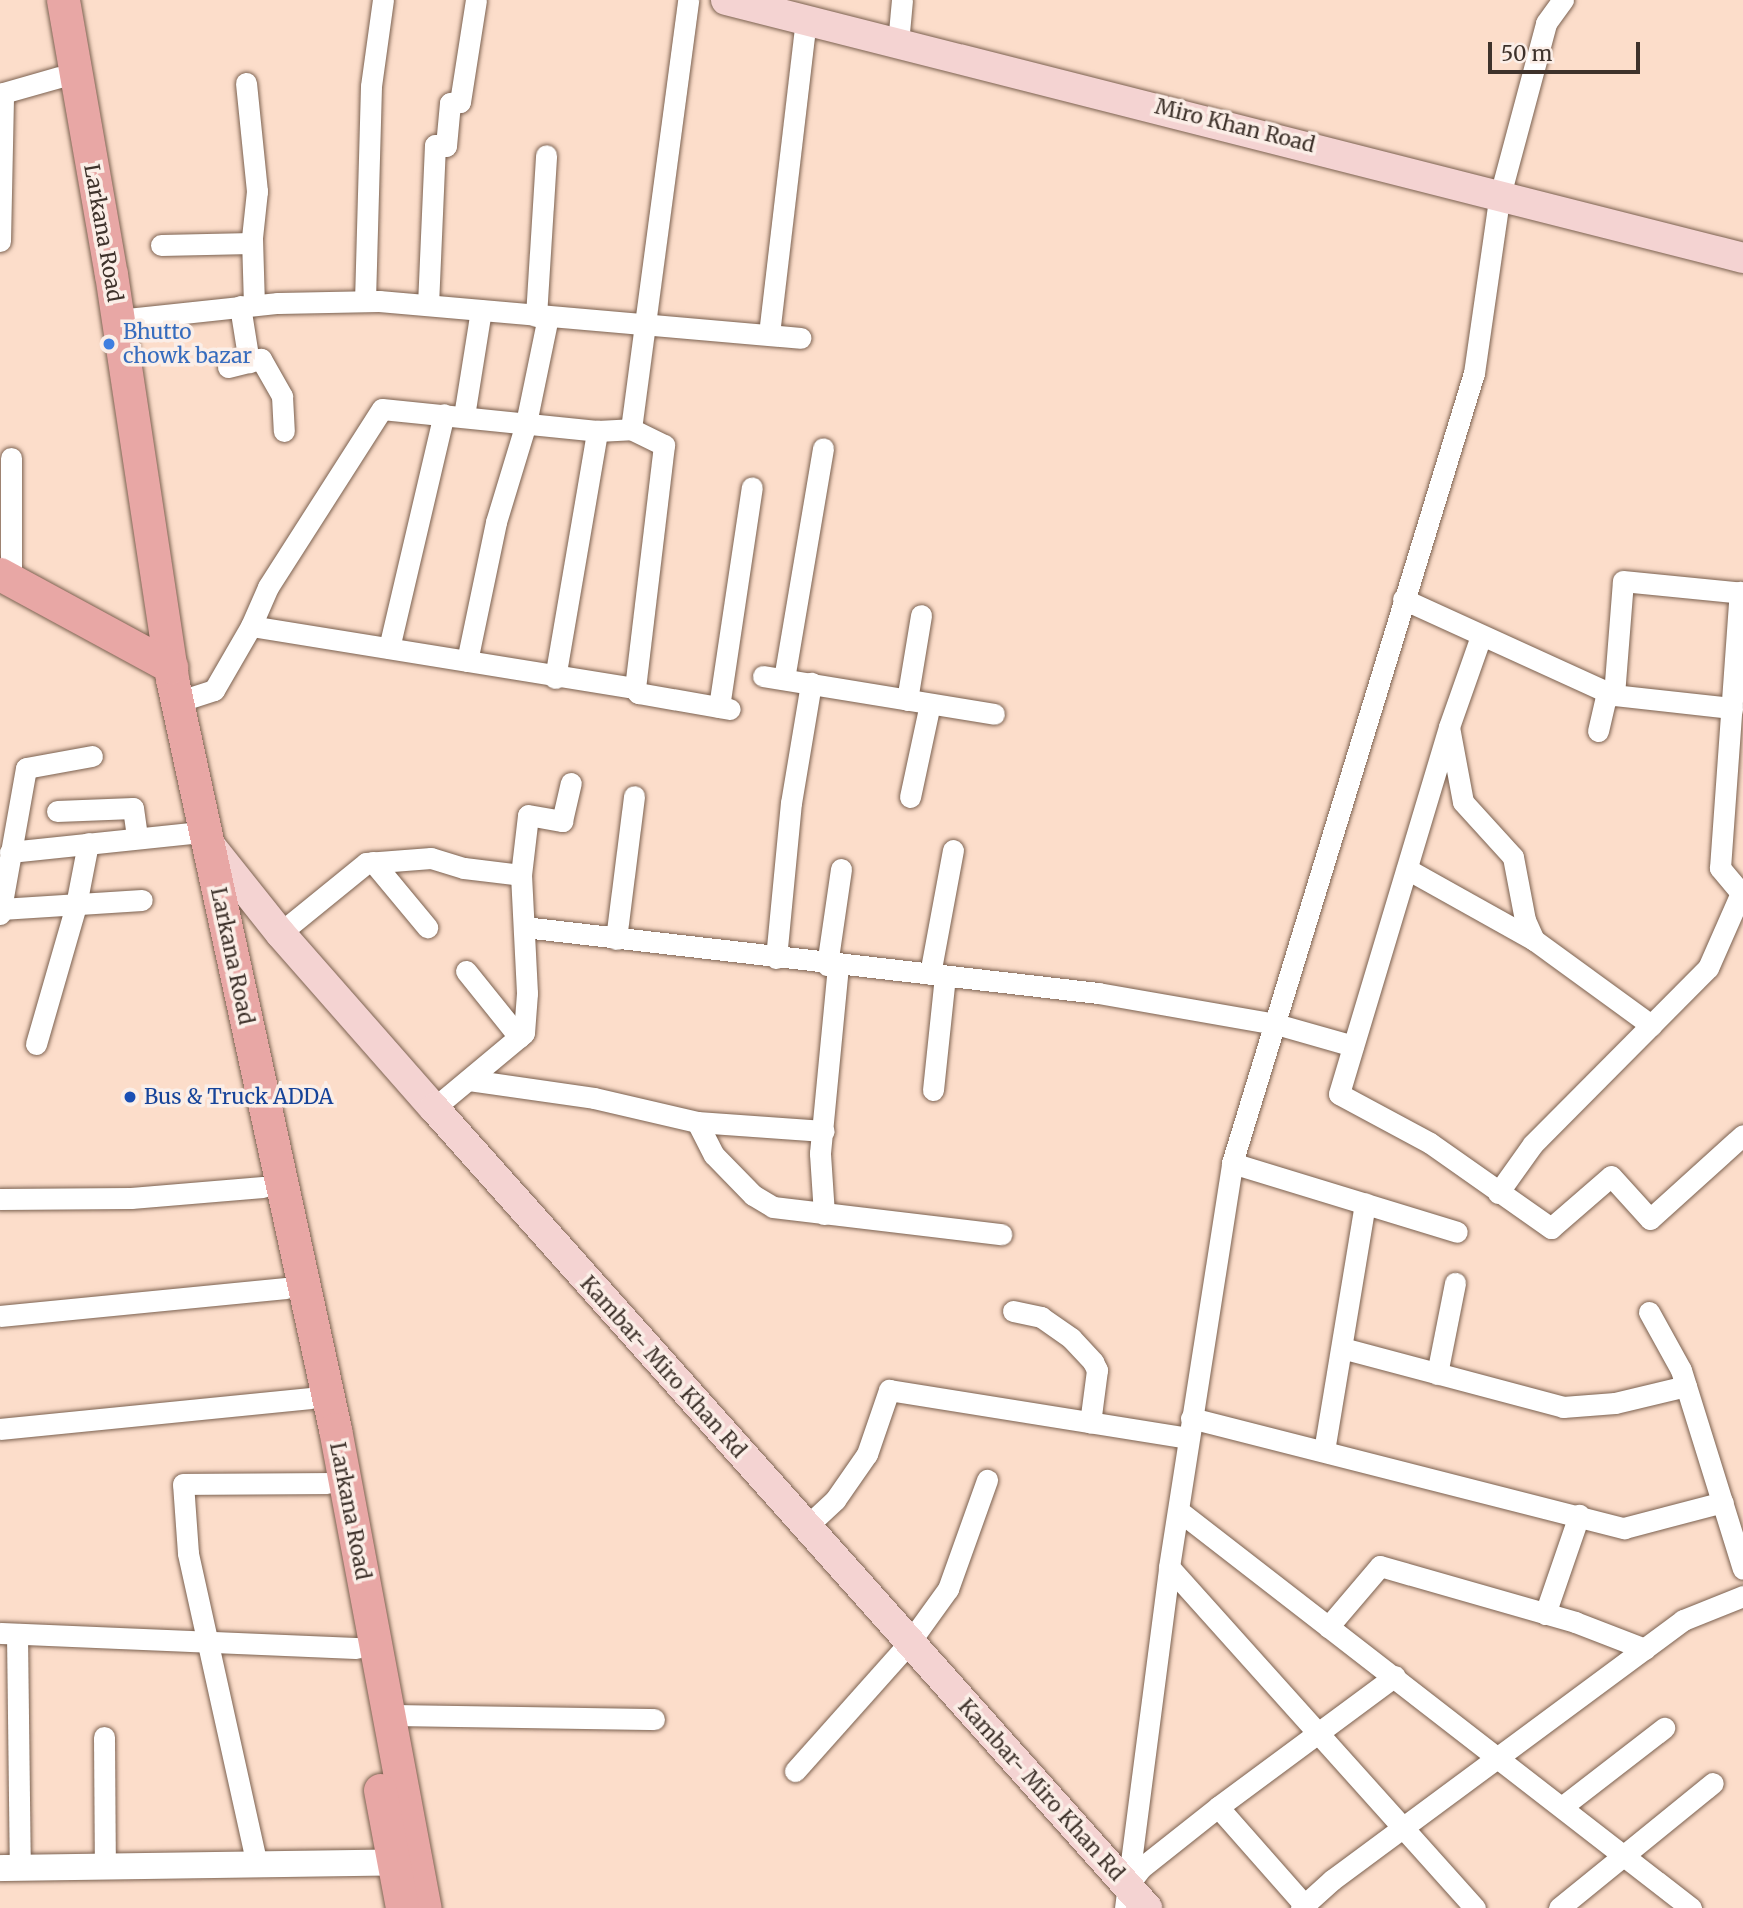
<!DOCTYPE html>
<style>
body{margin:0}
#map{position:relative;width:1743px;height:1908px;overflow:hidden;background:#fcddca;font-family:Merriweather,serif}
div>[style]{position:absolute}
.roads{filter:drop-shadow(0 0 2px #7b6150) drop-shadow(0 0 2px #7b6150)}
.minor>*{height:21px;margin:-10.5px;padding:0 10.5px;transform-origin:10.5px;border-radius:10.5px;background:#fff}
.tertiary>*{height:26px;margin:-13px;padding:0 13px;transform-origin:13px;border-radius:13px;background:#fff}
.secondary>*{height:30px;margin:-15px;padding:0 15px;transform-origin:15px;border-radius:15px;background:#f4d3d2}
.primary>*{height:33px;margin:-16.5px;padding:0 16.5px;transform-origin:16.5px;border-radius:16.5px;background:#e8a7a5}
.dots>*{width:19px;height:19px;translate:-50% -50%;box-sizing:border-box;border:4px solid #fbeee7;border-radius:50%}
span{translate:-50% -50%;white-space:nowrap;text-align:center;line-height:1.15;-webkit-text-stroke:7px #fbeee7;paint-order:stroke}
.street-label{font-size:21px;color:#3e322b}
.shop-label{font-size:21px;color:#366cbe}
.left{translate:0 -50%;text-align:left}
.transit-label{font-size:21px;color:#164399}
.scale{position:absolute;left:1488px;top:42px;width:152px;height:32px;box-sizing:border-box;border:4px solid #3e322b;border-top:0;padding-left:9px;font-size:21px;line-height:24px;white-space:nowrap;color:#3e322b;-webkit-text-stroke:5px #fbeee7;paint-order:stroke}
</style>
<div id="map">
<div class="roads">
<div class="minor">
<div style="left:898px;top:43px;width:43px;rotate:-84.7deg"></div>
<div style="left:246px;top:83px;width:109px;rotate:84.2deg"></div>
<div style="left:257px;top:191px;width:47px;rotate:96.1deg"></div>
<div style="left:252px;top:238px;width:67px;rotate:88.3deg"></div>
<div style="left:0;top:241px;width:148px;rotate:-88.8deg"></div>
<div style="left:3px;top:93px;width:58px;rotate:-15.9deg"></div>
<div style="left:161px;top:245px;width:91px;rotate:-1.3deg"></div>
<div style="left:365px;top:301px;width:215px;rotate:-88.4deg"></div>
<div style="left:371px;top:86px;width:87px;rotate:-82.1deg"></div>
<div style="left:428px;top:305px;width:160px;rotate:-87.5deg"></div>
<div style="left:435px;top:145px;width:11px;rotate:5deg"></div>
<div style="left:446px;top:146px;width:43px;rotate:-84.7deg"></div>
<div style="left:450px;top:103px;width:10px;rotate:-6deg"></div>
<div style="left:460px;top:102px;width:103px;rotate:-81.1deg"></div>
<div style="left:240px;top:306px;width:57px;rotate:80.9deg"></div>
<div style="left:536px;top:316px;width:161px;rotate:-86.4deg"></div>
<div style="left:118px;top:320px;width:161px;rotate:-6.1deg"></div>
<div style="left:278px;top:303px;width:101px;rotate:-1.1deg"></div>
<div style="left:379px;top:301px;width:423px;rotate:5deg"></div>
<div style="left:769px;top:334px;width:316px;rotate:-83.3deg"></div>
<div style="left:228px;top:367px;width:34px;rotate:-14deg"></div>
<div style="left:261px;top:359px;width:43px;rotate:60.4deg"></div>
<div style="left:282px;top:396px;width:35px;rotate:87deg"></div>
<div style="left:464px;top:416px;width:107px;rotate:-80.9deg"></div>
<div style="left:631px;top:429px;width:433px;rotate:-82.4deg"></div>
<div style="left:11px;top:458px;width:122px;rotate:90deg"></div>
<div style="left:1403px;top:599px;width:232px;rotate:24.5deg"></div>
<div style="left:1614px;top:695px;width:119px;rotate:6.3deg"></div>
<div style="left:251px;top:626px;width:43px;rotate:-66.4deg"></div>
<div style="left:268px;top:587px;width:211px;rotate:-57.4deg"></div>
<div style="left:382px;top:409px;width:216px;rotate:5.8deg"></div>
<div style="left:597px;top:431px;width:34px;rotate:-3deg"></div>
<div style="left:631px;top:429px;width:37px;rotate:26deg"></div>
<div style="left:664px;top:445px;width:245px;rotate:96.8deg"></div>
<div style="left:1481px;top:636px;width:96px;rotate:109.4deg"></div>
<div style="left:1449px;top:727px;width:76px;rotate:79.4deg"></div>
<div style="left:1463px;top:802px;width:74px;rotate:47.7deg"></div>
<div style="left:1513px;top:857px;width:64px;rotate:79.2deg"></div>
<div style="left:1525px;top:920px;width:22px;rotate:66deg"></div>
<div style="left:1534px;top:940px;width:145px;rotate:36deg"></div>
<div style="left:389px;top:648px;width:240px;rotate:-76.8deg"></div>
<div style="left:467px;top:661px;width:142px;rotate:-78.2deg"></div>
<div style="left:496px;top:522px;width:103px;rotate:-73.1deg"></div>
<div style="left:526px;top:423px;width:108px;rotate:-78.3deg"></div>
<div style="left:763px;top:676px;width:234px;rotate:9.3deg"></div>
<div style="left:555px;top:678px;width:251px;rotate:-80.3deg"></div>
<div style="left:784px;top:679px;width:234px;rotate:-80.4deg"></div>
<div style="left:1614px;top:695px;width:114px;rotate:-85.5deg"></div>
<div style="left:1623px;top:581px;width:121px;rotate:5.7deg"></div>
<div style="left:907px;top:700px;width:86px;rotate:-80.6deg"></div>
<div style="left:177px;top:702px;width:39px;rotate:-18deg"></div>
<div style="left:214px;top:690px;width:74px;rotate:-60deg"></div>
<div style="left:251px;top:626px;width:389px;rotate:9.2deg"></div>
<div style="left:635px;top:688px;width:6px;rotate:59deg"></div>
<div style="left:638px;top:693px;width:93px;rotate:9.9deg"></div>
<div style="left:719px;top:707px;width:222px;rotate:-81.5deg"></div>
<div style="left:1449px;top:727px;width:383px;rotate:106.7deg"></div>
<div style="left:1339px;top:1094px;width:103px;rotate:28.3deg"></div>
<div style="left:1430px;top:1143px;width:148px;rotate:35.1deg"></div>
<div style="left:1551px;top:1228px;width:79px;rotate:-40.9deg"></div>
<div style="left:1611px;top:1176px;width:58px;rotate:47.8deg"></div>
<div style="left:1650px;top:1219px;width:125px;rotate:-42.1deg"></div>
<div style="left:1598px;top:731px;width:40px;rotate:-77deg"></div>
<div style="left:910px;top:797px;width:95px;rotate:-77.9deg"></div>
<div style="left:57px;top:811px;width:76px;rotate:-2.3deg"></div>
<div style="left:133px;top:808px;width:30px;rotate:82deg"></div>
<div style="left:10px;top:852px;width:182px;rotate:-6deg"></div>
<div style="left:373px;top:862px;width:85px;rotate:50.3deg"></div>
<div style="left:1407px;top:869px;width:145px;rotate:29.2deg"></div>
<div style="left:1px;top:909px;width:141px;rotate:-3.7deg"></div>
<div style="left:0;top:914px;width:148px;rotate:-79.9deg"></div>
<div style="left:26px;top:768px;width:67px;rotate:-10.3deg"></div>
<div style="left:524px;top:927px;width:578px;rotate:6.56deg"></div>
<div style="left:1098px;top:993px;width:181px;rotate:9.9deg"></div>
<div style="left:1276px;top:1024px;width:80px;rotate:15.9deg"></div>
<div style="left:280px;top:933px;width:111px;rotate:-39.1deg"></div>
<div style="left:366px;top:863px;width:65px;rotate:-4.4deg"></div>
<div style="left:431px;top:858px;width:34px;rotate:17deg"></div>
<div style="left:464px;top:868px;width:57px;rotate:7deg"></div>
<div style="left:616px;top:939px;width:144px;rotate:-82.8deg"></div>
<div style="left:776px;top:958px;width:156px;rotate:-84.5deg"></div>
<div style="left:791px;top:803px;width:122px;rotate:-80.5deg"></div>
<div style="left:827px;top:965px;width:97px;rotate:-81.7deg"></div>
<div style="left:466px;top:971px;width:85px;rotate:51.2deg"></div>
<div style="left:930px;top:974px;width:126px;rotate:-79.5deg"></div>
<div style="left:36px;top:1044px;width:145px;rotate:-73.9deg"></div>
<div style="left:76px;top:905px;width:63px;rotate:-79deg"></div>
<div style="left:469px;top:1080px;width:126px;rotate:8.2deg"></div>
<div style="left:594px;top:1098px;width:106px;rotate:13.1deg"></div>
<div style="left:697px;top:1122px;width:127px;rotate:4.1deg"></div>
<div style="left:933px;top:1090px;width:115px;rotate:-84deg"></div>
<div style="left:434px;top:1108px;width:117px;rotate:-39.8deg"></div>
<div style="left:524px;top:1033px;width:40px;rotate:-85.7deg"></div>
<div style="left:527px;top:993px;width:118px;rotate:-92.9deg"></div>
<div style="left:521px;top:875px;width:60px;rotate:-83.3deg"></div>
<div style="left:528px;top:815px;width:35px;rotate:10deg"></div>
<div style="left:562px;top:821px;width:39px;rotate:-77deg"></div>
<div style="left:697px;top:1122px;width:37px;rotate:63deg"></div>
<div style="left:714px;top:1155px;width:56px;rotate:45.7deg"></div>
<div style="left:753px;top:1195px;width:23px;rotate:31deg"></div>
<div style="left:773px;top:1207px;width:230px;rotate:6.8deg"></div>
<div style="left:1232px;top:1163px;width:235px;rotate:17deg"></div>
<div style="left:1498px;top:1193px;width:60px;rotate:-54.5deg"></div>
<div style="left:1533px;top:1144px;width:248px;rotate:-45.2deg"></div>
<div style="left:1708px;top:968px;width:82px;rotate:-66.3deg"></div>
<div style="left:1741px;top:893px;width:33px;rotate:-130deg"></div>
<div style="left:1720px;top:868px;width:277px;rotate:-85.9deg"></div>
<div style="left:0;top:1199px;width:131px;rotate:-0.4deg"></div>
<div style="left:131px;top:1198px;width:132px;rotate:-4.8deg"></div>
<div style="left:824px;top:1214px;width:61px;rotate:-93.8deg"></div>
<div style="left:820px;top:1153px;width:188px;rotate:-84.5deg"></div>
<div style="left:1013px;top:1311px;width:29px;rotate:12deg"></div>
<div style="left:1041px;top:1317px;width:37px;rotate:35deg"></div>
<div style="left:1071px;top:1338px;width:33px;rotate:47deg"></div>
<div style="left:1093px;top:1362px;width:9px;rotate:63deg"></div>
<div style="left:1097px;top:1370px;width:53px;rotate:97.5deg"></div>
<div style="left:1649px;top:1312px;width:66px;rotate:61.1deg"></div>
<div style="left:1681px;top:1370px;width:208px;rotate:72.7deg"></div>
<div style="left:0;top:1316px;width:287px;rotate:-5.6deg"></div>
<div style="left:1342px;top:1348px;width:229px;rotate:14.9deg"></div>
<div style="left:1563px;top:1407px;width:52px;rotate:-4.4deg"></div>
<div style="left:1615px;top:1403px;width:73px;rotate:-13.5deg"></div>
<div style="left:1437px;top:1374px;width:93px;rotate:-78.8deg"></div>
<div style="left:1191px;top:1418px;width:447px;rotate:14.3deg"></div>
<div style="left:1624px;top:1528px;width:102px;rotate:-14.7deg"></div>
<div style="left:0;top:1429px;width:312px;rotate:-5.7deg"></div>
<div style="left:1324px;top:1451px;width:251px;rotate:-80.6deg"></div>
<div style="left:1179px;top:1511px;width:648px;rotate:37.79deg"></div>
<div style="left:806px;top:1527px;width:40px;rotate:-43deg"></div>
<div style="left:835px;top:1500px;width:56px;rotate:-55.2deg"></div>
<div style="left:867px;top:1454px;width:68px;rotate:-71deg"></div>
<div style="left:889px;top:1390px;width:303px;rotate:9.1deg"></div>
<div style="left:1169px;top:1567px;width:458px;rotate:48.1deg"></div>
<div style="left:1545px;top:1614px;width:105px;rotate:-71deg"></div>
<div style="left:1328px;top:1627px;width:80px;rotate:-49.6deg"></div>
<div style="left:1380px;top:1566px;width:203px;rotate:16deg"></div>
<div style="left:1575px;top:1622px;width:75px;rotate:21.1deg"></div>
<div style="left:0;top:1633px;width:357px;rotate:2.4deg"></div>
<div style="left:17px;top:1634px;width:234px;rotate:89.3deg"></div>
<div style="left:388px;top:1715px;width:266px;rotate:0.9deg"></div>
<div style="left:104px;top:1737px;width:130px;rotate:89.6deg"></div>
<div style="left:795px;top:1771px;width:171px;rotate:-48.3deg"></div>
<div style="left:909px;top:1643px;width:67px;rotate:-54.2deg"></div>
<div style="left:948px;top:1589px;width:116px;rotate:-70.3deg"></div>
<div style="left:1563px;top:1806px;width:128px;rotate:-37.7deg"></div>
<div style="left:1218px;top:1807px;width:135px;rotate:48.6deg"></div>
<div style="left:257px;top:1865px;width:320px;rotate:-102.5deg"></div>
<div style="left:188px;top:1553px;width:69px;rotate:-94.1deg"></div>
<div style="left:183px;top:1484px;width:144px;rotate:-0.4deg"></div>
<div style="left:1129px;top:1884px;width:20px;rotate:-53deg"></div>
<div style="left:1141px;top:1868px;width:98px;rotate:-38.4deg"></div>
<div style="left:1218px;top:1807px;width:220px;rotate:-36.5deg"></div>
<div style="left:1125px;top:1908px;width:344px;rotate:-82.6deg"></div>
<div style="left:1169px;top:1567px;width:409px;rotate:-81.1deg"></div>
<div style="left:1232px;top:1163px;width:826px;rotate:-72.97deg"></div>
<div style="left:1474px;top:373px;width:176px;rotate:-81.8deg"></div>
<div style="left:1499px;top:199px;width:182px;rotate:-75deg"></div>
<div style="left:1546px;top:23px;width:29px;rotate:-54deg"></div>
<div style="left:1301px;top:1908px;width:42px;rotate:-42.1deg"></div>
<div style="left:1332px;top:1880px;width:437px;rotate:-36.5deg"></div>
<div style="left:1683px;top:1620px;width:65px;rotate:-21.8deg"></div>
<div style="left:1559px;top:1908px;width:198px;rotate:-39.1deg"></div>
</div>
<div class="tertiary">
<div style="left:0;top:1868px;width:411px;rotate:-0.8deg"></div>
</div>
<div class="secondary">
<div style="left:726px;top:0;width:1049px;rotate:14.23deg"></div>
<div style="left:206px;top:840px;width:119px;rotate:51.5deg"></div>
<div style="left:280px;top:933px;width:233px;rotate:48.7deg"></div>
<div style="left:434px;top:1108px;width:1072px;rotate:48.29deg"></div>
</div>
<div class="primary">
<div style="left:63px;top:0;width:278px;rotate:80.1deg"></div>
<div style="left:111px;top:274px;width:410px;rotate:81.4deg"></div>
<div style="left:172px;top:679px;width:768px;rotate:77.74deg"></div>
<div style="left:335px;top:1429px;width:487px;rotate:79.4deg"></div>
<div style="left:0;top:574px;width:195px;rotate:28.5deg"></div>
<div style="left:380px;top:1790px;width:120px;rotate:79.4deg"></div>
</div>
</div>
<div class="dots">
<div style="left:109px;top:344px;background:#3f7fe0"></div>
<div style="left:130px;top:1097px;background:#1a4fb4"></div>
</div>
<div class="street-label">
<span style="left:1235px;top:126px;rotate:14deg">Miro Khan Road</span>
<span style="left:103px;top:233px;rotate:80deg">Larkana Road</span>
<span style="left:232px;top:956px;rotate:78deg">Larkana Road</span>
<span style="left:663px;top:1367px;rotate:48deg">Kambar- Miro Khan Rd</span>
<span style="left:350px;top:1511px;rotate:79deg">Larkana Road</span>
<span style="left:1041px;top:1790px;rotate:48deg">Kambar- Miro Khan Rd</span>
</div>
<div class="shop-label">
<span class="left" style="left:123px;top:344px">Bhutto<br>chowk bazar</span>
</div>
<div class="transit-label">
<span class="left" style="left:144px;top:1097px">Bus &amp; Truck ADDA</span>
</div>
<div class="scale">50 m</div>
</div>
